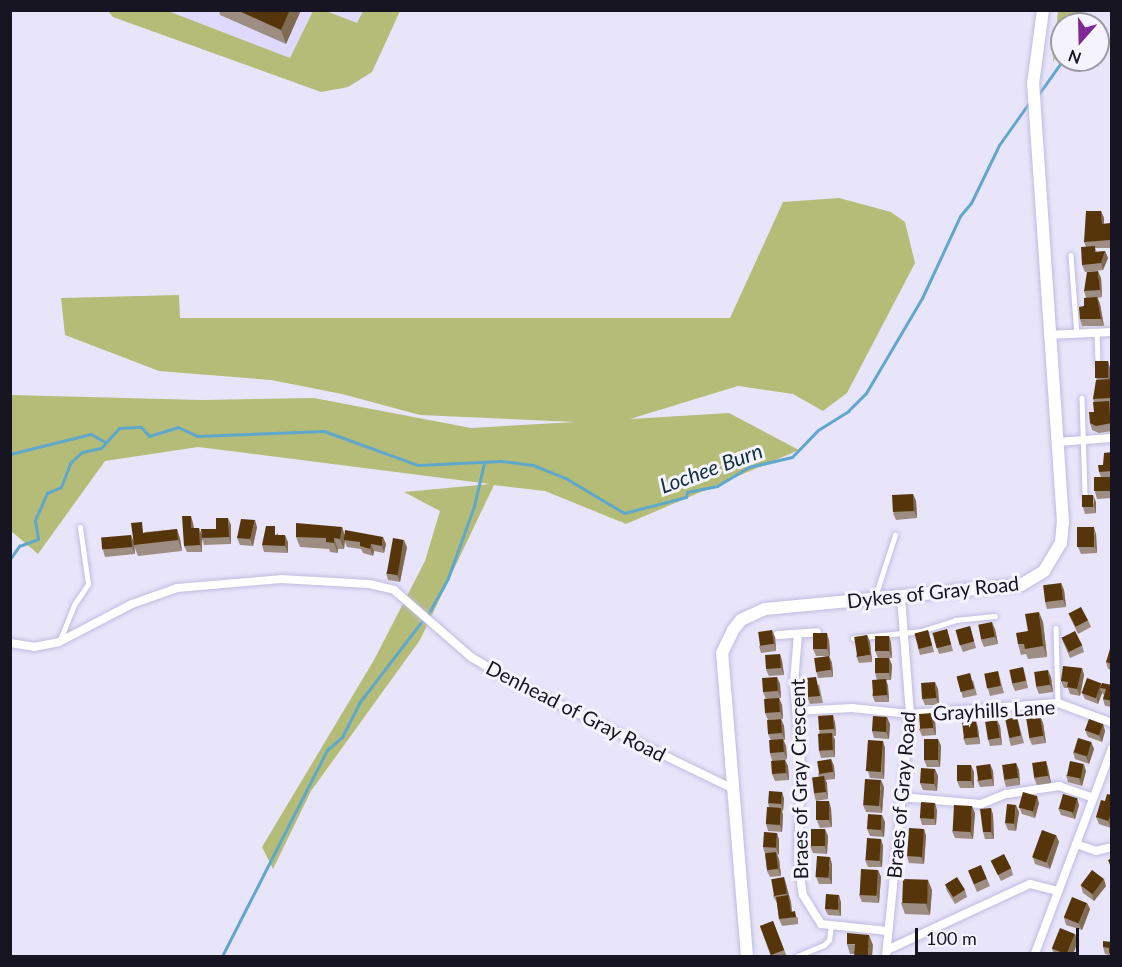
<!DOCTYPE html>
<style>
body{margin:0}
#map{position:relative;width:1122px;height:967px;overflow:hidden;background:#e8e5fb;font-family:Lato,sans-serif}
div>[style]{position:absolute}
.built>*{inset:0;background:#dfdafd}
.forest>*{inset:0;background:#b5bc78}
.stream>*{height:3px;margin:-1.5px;padding:0 1.5px;transform-origin:1.5px;border-radius:1.5px;background:#60a7cc}
.roads{filter:drop-shadow(0 0 2px #c0bbde) drop-shadow(0 0 2px #c0bbde)}
.lane>*{height:4.5px;margin:-2.25px;padding:0 2.25px;transform-origin:2.25px;border-radius:2.25px;background:#fff}
.street>*{height:8px;margin:-4px;padding:0 4px;transform-origin:4px;border-radius:4px;background:#fff}
.secondary>*{height:12px;margin:-6px;padding:0 6px;transform-origin:6px;border-radius:6px;background:#fff}
.wall>*{inset:0;background:#9e8d82}
.shaded-wall>*{inset:0;background:#816a52}
.building>*{inset:0;background:#553509;transform-origin:0 0}
span{translate:-50% -50%;white-space:nowrap;text-align:center;line-height:1.15;-webkit-text-stroke:6px #f5f4fc;paint-order:stroke}
.street-label{font-size:20px;color:#171522}
.water-label{font-size:21px;color:#0f3040;font-style:italic}
.frame{position:absolute;inset:0;border:12px solid #171522;pointer-events:none}
.north{position:absolute;left:1050px;top:12px;width:60px;height:60px;box-sizing:border-box;background:#f5f4fc;border:2px solid #9c9ba5;border-radius:50%;rotate:200deg;font-size:16px;font-weight:700;line-height:24px;text-align:center;color:#171522}
.north::after{content:'';display:block;margin:auto;width:21px;height:27px;background:#7f2997;clip-path:polygon(50% 0,100% 100%,50% 72%,0 100%)}
.scale{position:absolute;left:915px;top:928px;width:164px;height:27px;box-sizing:border-box;border:3px solid #171522;border-top:0;padding-left:8px;font-size:18px;line-height:21px;white-space:nowrap;color:#171522;-webkit-text-stroke:4px #f5f4fc;paint-order:stroke}
</style>
<div id="map">
<div class="built">
<div style="clip-path:polygon(108px 11px,400px 11px,372px 72px,348px 87px,321px 92px,113px 17px)"></div>
</div>
<div class="forest">
<div style="clip-path:polygon(108px 11px,168px 11px,290px 58px,313px 11px,326px 11px,357px 23px,363px 11px,400px 11px,372px 72px,348px 87px,321px 92px,113px 17px)"></div>
<div style="clip-path:polygon(1058px 11px,1084px 11px,1076px 24px,1062px 24px,1062px 47px,1053px 62px)"></div>
<div style="clip-path:polygon(839px 198px,891px 212px,905px 222px,915px 263px,847px 393px,823px 411px,793px 394px,738px 386px,630px 419px,729px 413px,799px 450px,626px 524px,545px 491px,494px 485px,420px 640px,311px 791px,273px 869px,262px 847px,374px 660px,425px 561px,440px 511px,404px 492px,490px 484px,198px 447px,105px 461px,38px 554px,11px 531px,11px 395px,202px 400px,314px 398px,471px 428px,575px 422px,420px 415px,342px 394px,271px 380px,159px 371px,65px 335px,61px 298px,179px 295px,180px 318px,730px 318px,783px 202px)"></div>
</div>
<div class="stream">
<div style="left:1073px;top:24px;width:15px;rotate:-67deg"></div>
<div style="left:1038px;top:95px;width:43px;rotate:-54.5deg"></div>
<div style="left:10px;top:454px;width:83px;rotate:-13.9deg"></div>
<div style="left:91px;top:434px;width:16px;rotate:30deg"></div>
<div style="left:10px;top:559px;width:16px;rotate:-55deg"></div>
<div style="left:19px;top:546px;width:20px;rotate:-20deg"></div>
<div style="left:38px;top:539px;width:19px;rotate:-99deg"></div>
<div style="left:35px;top:520px;width:30px;rotate:-66deg"></div>
<div style="left:47px;top:493px;width:15px;rotate:-23deg"></div>
<div style="left:61px;top:487px;width:26px;rotate:-69deg"></div>
<div style="left:70px;top:463px;width:16px;rotate:-43deg"></div>
<div style="left:82px;top:452px;width:19px;rotate:-12deg"></div>
<div style="left:101px;top:448px;width:27px;rotate:-48deg"></div>
<div style="left:119px;top:428px;width:22px;rotate:-3deg"></div>
<div style="left:141px;top:427px;width:12px;rotate:48deg"></div>
<div style="left:149px;top:436px;width:30px;rotate:-17deg"></div>
<div style="left:178px;top:427px;width:21px;rotate:25deg"></div>
<div style="left:197px;top:436px;width:127px;rotate:-2.3deg"></div>
<div style="left:324px;top:431px;width:100px;rotate:19.9deg"></div>
<div style="left:418px;top:465px;width:83px;rotate:-2.8deg"></div>
<div style="left:501px;top:461px;width:32px;rotate:7deg"></div>
<div style="left:533px;top:465px;width:37px;rotate:22deg"></div>
<div style="left:567px;top:479px;width:66px;rotate:30.8deg"></div>
<div style="left:624px;top:513px;width:64px;rotate:-14.5deg"></div>
<div style="left:686px;top:497px;width:5px;rotate:-79deg"></div>
<div style="left:687px;top:492px;width:31px;rotate:-11deg"></div>
<div style="left:717px;top:486px;width:37px;rotate:-31deg"></div>
<div style="left:749px;top:467px;width:44px;rotate:-13.1deg"></div>
<div style="left:792px;top:457px;width:37px;rotate:-46deg"></div>
<div style="left:818px;top:430px;width:36px;rotate:-32deg"></div>
<div style="left:848px;top:411px;width:25px;rotate:-45deg"></div>
<div style="left:866px;top:393px;width:110px;rotate:-59.5deg"></div>
<div style="left:922px;top:298px;width:90px;rotate:-65.1deg"></div>
<div style="left:960px;top:216px;width:17px;rotate:-50deg"></div>
<div style="left:971px;top:203px;width:64px;rotate:-64.2deg"></div>
<div style="left:999px;top:145px;width:55px;rotate:-54.6deg"></div>
<div style="left:222px;top:956px;width:231px;rotate:-63deg"></div>
<div style="left:327px;top:750px;width:20px;rotate:-41deg"></div>
<div style="left:342px;top:737px;width:38px;rotate:-63deg"></div>
<div style="left:359px;top:703px;width:118px;rotate:-52.5deg"></div>
<div style="left:431px;top:609px;width:35px;rotate:-61deg"></div>
<div style="left:448px;top:578px;width:77px;rotate:-70.1deg"></div>
<div style="left:474px;top:506px;width:44px;rotate:-76.9deg"></div>
</div>
<div class="roads">
<div class="lane">
<div style="left:1071px;top:255px;width:79px;rotate:85.7deg"></div>
<div style="left:1097px;top:333px;width:29px;rotate:88deg"></div>
<div style="left:1082px;top:398px;width:97px;rotate:88.2deg"></div>
<div style="left:875px;top:597px;width:65px;rotate:-72.1deg"></div>
<div style="left:1056px;top:628px;width:75px;rotate:88.5deg"></div>
<div style="left:853px;top:638px;width:69px;rotate:-5.8deg"></div>
<div style="left:922px;top:631px;width:35px;rotate:-18deg"></div>
<div style="left:955px;top:620px;width:40px;rotate:-5.7deg"></div>
<div style="left:60px;top:640px;width:38px;rotate:-68deg"></div>
<div style="left:74px;top:605px;width:25px;rotate:-56deg"></div>
<div style="left:88px;top:584px;width:57px;rotate:-98.1deg"></div>
<div style="left:797px;top:956px;width:29px;rotate:-22deg"></div>
<div style="left:824px;top:945px;width:7px;rotate:-45deg"></div>
<div style="left:829px;top:940px;width:14px;rotate:-82deg"></div>
</div>
<div class="street">
<div style="left:1048px;top:335px;width:64px;rotate:-2.7deg"></div>
<div style="left:1057px;top:442px;width:55px;rotate:-4.2deg"></div>
<div style="left:798px;top:634px;width:49px;rotate:94.7deg"></div>
<div style="left:794px;top:683px;width:82px;rotate:85.1deg"></div>
<div style="left:801px;top:765px;width:96px;rotate:91.8deg"></div>
<div style="left:798px;top:861px;width:34px;rotate:82deg"></div>
<div style="left:803px;top:895px;width:34px;rotate:58deg"></div>
<div style="left:821px;top:924px;width:67px;rotate:6deg"></div>
<div style="left:778px;top:635px;width:39px;rotate:-4deg"></div>
<div style="left:10px;top:643px;width:24px;rotate:9deg"></div>
<div style="left:34px;top:647px;width:25px;rotate:-11deg"></div>
<div style="left:59px;top:642px;width:82px;rotate:-27.5deg"></div>
<div style="left:132px;top:604px;width:48px;rotate:-19.6deg"></div>
<div style="left:177px;top:588px;width:104px;rotate:-4.9deg"></div>
<div style="left:281px;top:579px;width:88px;rotate:3.3deg"></div>
<div style="left:369px;top:584px;width:26px;rotate:13deg"></div>
<div style="left:394px;top:590px;width:102px;rotate:41deg"></div>
<div style="left:471px;top:657px;width:49px;rotate:30.8deg"></div>
<div style="left:513px;top:682px;width:245px;rotate:25.9deg"></div>
<div style="left:797px;top:711px;width:55px;rotate:-3.1deg"></div>
<div style="left:852px;top:708px;width:58px;rotate:5.9deg"></div>
<div style="left:910px;top:714px;width:148px;rotate:-4.3deg"></div>
<div style="left:1058px;top:703px;width:58px;rotate:20.3deg"></div>
<div style="left:900px;top:797px;width:81px;rotate:4.9deg"></div>
<div style="left:981px;top:804px;width:27px;rotate:-22deg"></div>
<div style="left:1006px;top:794px;width:54px;rotate:-8.6deg"></div>
<div style="left:1059px;top:786px;width:36px;rotate:19deg"></div>
<div style="left:1076px;top:844px;width:21px;rotate:19deg"></div>
<div style="left:1096px;top:851px;width:16px;rotate:-14deg"></div>
<div style="left:887px;top:950px;width:157px;rotate:-24.8deg"></div>
<div style="left:1030px;top:884px;width:29px;rotate:14deg"></div>
<div style="left:886px;top:956px;width:243px;rotate:-84.3deg"></div>
<div style="left:910px;top:714px;width:117px;rotate:-94.4deg"></div>
<div style="left:1034px;top:956px;width:222px;rotate:-69.4deg"></div>
</div>
<div class="secondary">
<div style="left:747px;top:956px;width:304px;rotate:-94.7deg"></div>
<div style="left:722px;top:653px;width:25px;rotate:-64deg"></div>
<div style="left:733px;top:630px;width:13px;rotate:-51deg"></div>
<div style="left:741px;top:620px;width:26px;rotate:-25deg"></div>
<div style="left:765px;top:609px;width:257px;rotate:-5.4deg"></div>
<div style="left:1021px;top:585px;width:27px;rotate:-31deg"></div>
<div style="left:1044px;top:571px;width:33px;rotate:-59deg"></div>
<div style="left:1061px;top:543px;width:21px;rotate:-85deg"></div>
<div style="left:1063px;top:522px;width:439px;rotate:-93.9deg"></div>
<div style="left:1033px;top:84px;width:75px;rotate:-82.3deg"></div>
</div>
</div>
<div class="wall">
<div style="clip-path:polygon(219px 10px,301px 10px,286px 44px,220px 15px)"></div>
<div style="clip-path:polygon(1101px 211px,1104px 218px,1104px 224px,1112px 229px,1112px 248px,1095px 248px,1097px 252px,1105px 251px,1108px 258px,1103px 270px,1085px 272px,1082px 265px,1086px 247px,1084px 242px)"></div>
<div style="clip-path:polygon(1101px 278px,1102px 297px,1098px 298px,1100px 304px,1104px 326px,1082px 326px,1080px 319px,1086px 298px,1084px 291px)"></div>
<div style="clip-path:polygon(1108px 361px,1110px 368px,1111px 379px,1112px 380px,1112px 405px,1110px 405px,1112px 412px,1112px 431px,1099px 433px,1092px 430px,1090px 423px,1094px 412px,1094px 402px,1093px 399px,1097px 380px,1096px 378px)"></div>
<div style="clip-path:polygon(1112px 452px,1112px 498px,1097px 499px,1095px 492px,1101px 477px,1099px 472px)"></div>
<div style="clip-path:polygon(913px 494px,916px 501px,917px 518px,896px 520px,893px 513px)"></div>
<div style="clip-path:polygon(1096px 502px,1096px 513px,1085px 514px,1083px 507px)"></div>
<div style="clip-path:polygon(193px 523px,194px 528px,201px 534px,231px 525px,231px 544px,204px 545px,202px 539px,202px 552px,187px 552px,184px 546px)"></div>
<div style="clip-path:polygon(257px 527px,253px 546px,240px 545px,237px 538px)"></div>
<div style="clip-path:polygon(342px 527px,345px 535px,386px 544px,384px 553px,374px 551px,373px 556px,363px 553px,361px 549px,347px 547px,345px 542px,344px 549px,338px 549px,338px 553px,330px 552px,329px 549px,300px 547px,296px 537px)"></div>
<div style="clip-path:polygon(177px 529px,180px 539px,182px 551px,138px 556px,134px 546px,135px 554px,105px 557px,103px 550px,131px 535px,133px 541px,145px 532px)"></div>
<div style="clip-path:polygon(278px 533px,278px 535px,288px 542px,288px 553px,264px 552px,262px 545px)"></div>
<div style="clip-path:polygon(1096px 534px,1097px 553px,1081px 554px,1078px 547px)"></div>
<div style="clip-path:polygon(407px 547px,400px 582px,388px 580px,386px 573px)"></div>
<div style="clip-path:polygon(1061px 583px,1064px 590px,1066px 607px,1047px 609px,1045px 602px)"></div>
<div style="clip-path:polygon(1068px 613px,1088px 620px,1091px 627px,1078px 634px)"></div>
<div style="clip-path:polygon(1043px 622px,1047px 657px,1028px 659px,1026px 654px,1021px 655px,1018px 644px,1028px 631px)"></div>
<div style="clip-path:polygon(970px 626px,976px 648px,963px 652px,960px 645px)"></div>
<div style="clip-path:polygon(947px 629px,953px 651px,939px 654px,937px 648px)"></div>
<div style="clip-path:polygon(995px 629px,998px 644px,984px 647px,981px 640px)"></div>
<div style="clip-path:polygon(928px 630px,934px 652px,920px 655px,918px 648px)"></div>
<div style="clip-path:polygon(867px 635px,870px 642px,872px 662px,859px 663px,856px 656px)"></div>
<div style="clip-path:polygon(889px 636px,891px 643px,892px 658px,884px 658px,889px 658px,892px 665px,891px 680px,886px 680px,888px 686px,889px 702px,875px 702px,872px 695px,877px 680px,875px 673px,878px 658px,875px 651px)"></div>
<div style="clip-path:polygon(775px 637px,776px 651px,761px 653px,759px 646px)"></div>
<div style="clip-path:polygon(1061px 637px,1082px 645px,1084px 652px,1070px 658px)"></div>
<div style="clip-path:polygon(829px 640px,830px 656px,816px 656px,813px 649px)"></div>
<div style="clip-path:polygon(1112px 650px,1112px 670px,1108px 669px,1106px 662px)"></div>
<div style="clip-path:polygon(780px 654px,782px 661px,784px 675px,769px 676px,766px 670px)"></div>
<div style="clip-path:polygon(829px 656px,832px 663px,833px 677px,818px 678px,816px 671px)"></div>
<div style="clip-path:polygon(1023px 667px,1025px 674px,1028px 688px,1015px 691px,1012px 684px)"></div>
<div style="clip-path:polygon(1082px 668px,1084px 675px,1080px 696px,1070px 694px,1068px 688px,1064px 688px,1061px 681px)"></div>
<div style="clip-path:polygon(998px 671px,1004px 693px,990px 696px,988px 689px)"></div>
<div style="clip-path:polygon(777px 677px,780px 684px,781px 698px,779px 698px,782px 705px,783px 719px,768px 720px,765px 713px,766px 699px,763px 692px)"></div>
<div style="clip-path:polygon(1051px 677px,1053px 692px,1039px 694px,1036px 687px)"></div>
<div style="clip-path:polygon(973px 680px,977px 695px,963px 698px,961px 691px)"></div>
<div style="clip-path:polygon(1101px 683px,1101px 685px,1112px 685px,1112px 707px,1105px 706px,1103px 699px,1104px 695px,1102px 693px,1098px 704px,1085px 699px,1082px 693px)"></div>
<div style="clip-path:polygon(819px 684px,823px 703px,810px 704px,807px 697px)"></div>
<div style="clip-path:polygon(938px 689px,939px 705px,925px 705px,922px 698px)"></div>
<div style="clip-path:polygon(1040px 716px,1043px 723px,1046px 743px,1032px 745px,1029px 738px)"></div>
<div style="clip-path:polygon(1017px 717px,1024px 743px,1011px 746px,1009px 739px)"></div>
<div style="clip-path:polygon(781px 719px,784px 726px,785px 740px,783px 740px,786px 746px,787px 759px,785px 760px,788px 766px,789px 780px,775px 781px,772px 774px,772px 760px,770px 754px,771px 740px,768px 734px)"></div>
<div style="clip-path:polygon(935px 720px,936px 735px,922px 736px,919px 729px)"></div>
<div style="clip-path:polygon(976px 721px,978px 728px,980px 744px,966px 745px,963px 738px)"></div>
<div style="clip-path:polygon(835px 722px,836px 736px,833px 736px,835px 740px,835px 757px,821px 758px,819px 751px,820px 734px,819px 731px)"></div>
<div style="clip-path:polygon(890px 724px,889px 739px,874px 738px,872px 731px)"></div>
<div style="clip-path:polygon(1103px 724px,1105px 731px,1102px 742px,1088px 737px,1085px 730px)"></div>
<div style="clip-path:polygon(1000px 726px,1002px 745px,990px 746px,988px 739px)"></div>
<div style="clip-path:polygon(938px 739px,941px 746px,940px 767px,927px 767px,924px 760px)"></div>
<div style="clip-path:polygon(883px 741px,885px 748px,884px 779px,870px 778px,868px 771px)"></div>
<div style="clip-path:polygon(1091px 742px,1094px 749px,1089px 764px,1075px 759px,1073px 752px)"></div>
<div style="clip-path:polygon(831px 759px,834px 766px,835px 779px,826px 780px,828px 799px,816px 801px,814px 794px,819px 777px,818px 774px)"></div>
<div style="clip-path:polygon(1046px 761px,1048px 768px,1051px 783px,1037px 785px,1034px 778px)"></div>
<div style="clip-path:polygon(1016px 763px,1019px 770px,1020px 785px,1006px 787px,1004px 780px)"></div>
<div style="clip-path:polygon(990px 764px,993px 771px,994px 786px,980px 787px,977px 780px)"></div>
<div style="clip-path:polygon(1086px 771px,1082px 786px,1068px 782px,1066px 775px)"></div>
<div style="clip-path:polygon(974px 772px,974px 788px,960px 788px,957px 781px)"></div>
<div style="clip-path:polygon(938px 776px,937px 791px,923px 790px,920px 783px)"></div>
<div style="clip-path:polygon(884px 787px,882px 813px,866px 812px,863px 805px)"></div>
<div style="clip-path:polygon(782px 792px,784px 799px,783px 811px,782px 811px,783px 815px,782px 832px,768px 831px,766px 824px,769px 807px,768px 803px)"></div>
<div style="clip-path:polygon(1112px 795px,1112px 826px,1111px 828px,1099px 824px,1096px 817px,1105px 801px)"></div>
<div style="clip-path:polygon(1039px 803px,1035px 818px,1022px 814px,1019px 807px)"></div>
<div style="clip-path:polygon(1079px 805px,1075px 819px,1061px 815px,1058px 808px)"></div>
<div style="clip-path:polygon(831px 808px,832px 827px,820px 828px,817px 821px)"></div>
<div style="clip-path:polygon(991px 808px,993px 815px,994px 839px,985px 839px,983px 832px)"></div>
<div style="clip-path:polygon(937px 810px,936px 825px,922px 825px,920px 818px)"></div>
<div style="clip-path:polygon(1019px 812px,1016px 831px,1008px 830px,1005px 823px)"></div>
<div style="clip-path:polygon(975px 813px,973px 839px,955px 838px,952px 831px)"></div>
<div style="clip-path:polygon(885px 822px,884px 837px,870px 836px,867px 829px)"></div>
<div style="clip-path:polygon(924px 829px,926px 836px,924px 864px,909px 863px,907px 856px)"></div>
<div style="clip-path:polygon(777px 833px,779px 840px,779px 855px,777px 854px,779px 859px,781px 876px,770px 877px,767px 871px,765px 854px,763px 847px)"></div>
<div style="clip-path:polygon(1056px 835px,1059px 842px,1050px 869px,1035px 864px,1033px 858px)"></div>
<div style="clip-path:polygon(828px 836px,827px 854px,813px 853px,810px 846px)"></div>
<div style="clip-path:polygon(881px 839px,883px 846px,882px 867px,868px 867px,865px 860px)"></div>
<div style="clip-path:polygon(991px 861px,1011px 868px,1013px 875px,1001px 881px)"></div>
<div style="clip-path:polygon(832px 864px,832px 884px,819px 884px,816px 877px)"></div>
<div style="clip-path:polygon(878px 870px,881px 877px,879px 903px,862px 902px,859px 895px)"></div>
<div style="clip-path:polygon(968px 871px,987px 879px,990px 886px,977px 892px)"></div>
<div style="clip-path:polygon(784px 877px,786px 884px,792px 912px,798px 918px,798px 924px,782px 926px,779px 919px,777px 903px,773px 896px)"></div>
<div style="clip-path:polygon(945px 884px,965px 890px,967px 897px,955px 904px,947px 891px)"></div>
<div style="clip-path:polygon(1081px 886px,1106px 886px,1094px 901px,1083px 893px)"></div>
<div style="clip-path:polygon(932px 890px,930px 915px,905px 914px,901px 903px)"></div>
<div style="clip-path:polygon(841px 902px,841px 916px,828px 915px,825px 909px)"></div>
<div style="clip-path:polygon(1087px 903px,1090px 909px,1082px 930px,1066px 925px,1064px 918px)"></div>
<div style="clip-path:polygon(773px 921px,787px 957px,771px 957px,760px 926px)"></div>
<div style="clip-path:polygon(1075px 934px,1078px 941px,1072px 957px,1055px 956px,1052px 949px)"></div>
<div style="clip-path:polygon(1112px 942px,1112px 957px,1110px 957px,1109px 955px,1105px 954px,1103px 947px)"></div>
<div style="clip-path:polygon(847px 944px,873px 945px,854px 954px,850px 954px)"></div>
</div>
<div class="shaded-wall">
<div style="clip-path:polygon(290px 10px,301px 10px,286px 44px,281px 30px)"></div>
<div style="clip-path:polygon(1101px 211px,1104px 218px,1104px 231px,1102px 224px)"></div>
<div style="clip-path:polygon(1110px 223px,1112px 229px,1112px 244px,1110px 240px)"></div>
<div style="clip-path:polygon(1105px 251px,1108px 258px,1103px 270px,1101px 263px)"></div>
<div style="clip-path:polygon(1098px 271px,1101px 278px,1102px 297px,1100px 290px)"></div>
<div style="clip-path:polygon(1097px 297px,1100px 304px,1104px 326px,1101px 319px)"></div>
<div style="clip-path:polygon(1108px 361px,1110px 368px,1111px 385px,1108px 378px)"></div>
<div style="clip-path:polygon(1109px 401px,1111px 408px,1112px 422px,1110px 417px)"></div>
<div style="clip-path:polygon(913px 494px,916px 501px,917px 518px,914px 511px)"></div>
<div style="clip-path:polygon(1093px 495px,1096px 502px,1096px 513px,1094px 506px)"></div>
<div style="clip-path:polygon(191px 516px,193px 523px,194px 535px,191px 528px)"></div>
<div style="clip-path:polygon(228px 518px,231px 525px,231px 544px,229px 537px)"></div>
<div style="clip-path:polygon(255px 520px,257px 527px,253px 546px,250px 539px)"></div>
<div style="clip-path:polygon(342px 527px,345px 537px,344px 549px,340px 539px)"></div>
<div style="clip-path:polygon(1094px 527px,1096px 534px,1097px 553px,1095px 546px)"></div>
<div style="clip-path:polygon(199px 528px,202px 535px,202px 552px,200px 545px)"></div>
<div style="clip-path:polygon(177px 529px,180px 539px,182px 551px,178px 540px)"></div>
<div style="clip-path:polygon(131px 535px,134px 542px,135px 554px,132px 547px)"></div>
<div style="clip-path:polygon(285px 535px,288px 542px,288px 553px,285px 546px)"></div>
<div style="clip-path:polygon(383px 537px,386px 544px,384px 553px,382px 546px)"></div>
<div style="clip-path:polygon(334px 538px,338px 549px,338px 553px,334px 543px)"></div>
<div style="clip-path:polygon(404px 540px,407px 547px,400px 582px,397px 575px)"></div>
<div style="clip-path:polygon(371px 544px,374px 551px,373px 556px,370px 549px)"></div>
<div style="clip-path:polygon(1061px 583px,1064px 590px,1066px 607px,1063px 600px)"></div>
<div style="clip-path:polygon(1039px 612px,1043px 622px,1047px 657px,1043px 646px)"></div>
<div style="clip-path:polygon(992px 622px,995px 629px,998px 644px,995px 637px)"></div>
<div style="clip-path:polygon(772px 630px,775px 637px,776px 651px,774px 644px)"></div>
<div style="clip-path:polygon(827px 633px,829px 640px,830px 656px,827px 649px)"></div>
<div style="clip-path:polygon(867px 635px,870px 642px,872px 662px,870px 655px)"></div>
<div style="clip-path:polygon(889px 636px,891px 643px,892px 658px,889px 651px)"></div>
<div style="clip-path:polygon(780px 654px,782px 661px,784px 675px,781px 668px)"></div>
<div style="clip-path:polygon(829px 656px,832px 663px,833px 677px,831px 670px)"></div>
<div style="clip-path:polygon(889px 658px,892px 665px,891px 680px,889px 673px)"></div>
<div style="clip-path:polygon(1082px 668px,1084px 675px,1080px 696px,1077px 689px)"></div>
<div style="clip-path:polygon(1048px 670px,1051px 677px,1053px 692px,1050px 685px)"></div>
<div style="clip-path:polygon(777px 677px,780px 684px,781px 698px,778px 691px)"></div>
<div style="clip-path:polygon(886px 679px,888px 686px,889px 702px,887px 695px)"></div>
<div style="clip-path:polygon(935px 682px,938px 689px,939px 705px,936px 698px)"></div>
<div style="clip-path:polygon(1101px 683px,1103px 688px,1100px 688px,1102px 693px,1098px 704px,1096px 697px)"></div>
<div style="clip-path:polygon(779px 698px,782px 705px,783px 719px,780px 712px)"></div>
<div style="clip-path:polygon(932px 713px,935px 720px,936px 735px,933px 728px)"></div>
<div style="clip-path:polygon(833px 715px,835px 722px,836px 736px,834px 729px)"></div>
<div style="clip-path:polygon(1040px 716px,1043px 723px,1046px 743px,1043px 736px)"></div>
<div style="clip-path:polygon(887px 717px,890px 724px,889px 739px,886px 732px)"></div>
<div style="clip-path:polygon(781px 719px,784px 726px,785px 740px,782px 733px)"></div>
<div style="clip-path:polygon(997px 720px,1000px 726px,1002px 745px,1000px 738px)"></div>
<div style="clip-path:polygon(976px 721px,978px 728px,980px 744px,978px 737px)"></div>
<div style="clip-path:polygon(1103px 724px,1105px 731px,1102px 742px,1099px 735px)"></div>
<div style="clip-path:polygon(832px 733px,835px 740px,835px 757px,833px 750px)"></div>
<div style="clip-path:polygon(783px 739px,786px 746px,787px 759px,784px 752px)"></div>
<div style="clip-path:polygon(938px 739px,941px 746px,940px 767px,938px 760px)"></div>
<div style="clip-path:polygon(883px 741px,885px 748px,884px 779px,882px 772px)"></div>
<div style="clip-path:polygon(1091px 742px,1094px 749px,1089px 764px,1086px 757px)"></div>
<div style="clip-path:polygon(831px 759px,834px 766px,835px 779px,833px 772px)"></div>
<div style="clip-path:polygon(785px 760px,788px 766px,789px 780px,786px 773px)"></div>
<div style="clip-path:polygon(1046px 761px,1048px 768px,1051px 783px,1048px 776px)"></div>
<div style="clip-path:polygon(1016px 763px,1019px 770px,1020px 785px,1018px 778px)"></div>
<div style="clip-path:polygon(990px 764px,993px 771px,994px 786px,992px 779px)"></div>
<div style="clip-path:polygon(1084px 764px,1086px 771px,1082px 786px,1079px 779px)"></div>
<div style="clip-path:polygon(971px 765px,974px 772px,974px 788px,971px 781px)"></div>
<div style="clip-path:polygon(935px 769px,938px 776px,937px 791px,934px 784px)"></div>
<div style="clip-path:polygon(824px 776px,827px 783px,828px 799px,826px 792px)"></div>
<div style="clip-path:polygon(881px 780px,884px 787px,882px 813px,880px 806px)"></div>
<div style="clip-path:polygon(782px 792px,784px 799px,783px 811px,781px 804px)"></div>
<div style="clip-path:polygon(1037px 796px,1039px 803px,1035px 818px,1033px 811px)"></div>
<div style="clip-path:polygon(1077px 798px,1079px 805px,1075px 819px,1072px 813px)"></div>
<div style="clip-path:polygon(829px 801px,831px 808px,832px 827px,829px 820px)"></div>
<div style="clip-path:polygon(935px 803px,937px 810px,936px 825px,934px 818px)"></div>
<div style="clip-path:polygon(1016px 805px,1019px 812px,1016px 831px,1014px 824px)"></div>
<div style="clip-path:polygon(972px 806px,975px 813px,973px 839px,970px 832px)"></div>
<div style="clip-path:polygon(781px 808px,783px 815px,782px 832px,780px 825px)"></div>
<div style="clip-path:polygon(991px 808px,993px 815px,994px 839px,991px 832px)"></div>
<div style="clip-path:polygon(1111px 812px,1112px 826px,1111px 828px,1108px 821px)"></div>
<div style="clip-path:polygon(882px 815px,885px 822px,884px 837px,881px 830px)"></div>
<div style="clip-path:polygon(825px 829px,828px 836px,827px 854px,825px 847px)"></div>
<div style="clip-path:polygon(924px 829px,926px 836px,924px 864px,921px 857px)"></div>
<div style="clip-path:polygon(777px 833px,779px 840px,779px 855px,776px 848px)"></div>
<div style="clip-path:polygon(1056px 835px,1059px 842px,1050px 869px,1047px 862px)"></div>
<div style="clip-path:polygon(881px 839px,883px 846px,882px 867px,879px 860px)"></div>
<div style="clip-path:polygon(776px 852px,779px 859px,781px 876px,778px 869px)"></div>
<div style="clip-path:polygon(830px 857px,832px 864px,832px 884px,829px 877px)"></div>
<div style="clip-path:polygon(878px 870px,881px 877px,879px 903px,877px 896px)"></div>
<div style="clip-path:polygon(784px 877px,791px 902px,793px 919px,787px 894px)"></div>
<div style="clip-path:polygon(1104px 879px,1106px 886px,1094px 901px,1092px 894px)"></div>
<div style="clip-path:polygon(928px 880px,932px 890px,930px 915px,926px 905px)"></div>
<div style="clip-path:polygon(839px 895px,841px 902px,841px 916px,838px 909px)"></div>
<div style="clip-path:polygon(1087px 903px,1090px 909px,1082px 930px,1079px 924px)"></div>
<div style="clip-path:polygon(1075px 934px,1078px 941px,1072px 957px,1068px 957px,1067px 955px)"></div>
<div style="clip-path:polygon(869px 935px,873px 945px,872px 957px,868px 957px)"></div>
</div>
<div class="building">
<div style="clip-path:polygon(237px 10px,290px 10px,281px 30px)"></div>
<div style="clip-path:polygon(1086px 211px,1101px 211px,1102px 224px,1110px 223px,1110px 240px,1084px 242px)"></div>
<div style="clip-path:polygon(1095px 246px,1095px 252px,1105px 251px,1101px 263px,1082px 265px,1081px 247px)"></div>
<div style="clip-path:polygon(1098px 271px,1100px 290px,1084px 291px,1087px 272px)"></div>
<div style="clip-path:polygon(1097px 297px,1101px 319px,1080px 319px,1079px 307px,1084px 306px,1084px 298px)"></div>
<div style="left:1108px;top:361px;width:17px;height:13px;rotate:90deg"></div>
<div style="clip-path:polygon(1111px 379px,1111px 398px,1093px 399px,1096px 380px)"></div>
<div style="clip-path:polygon(1109px 401px,1110px 417px,1112px 417px,1112px 423px,1096px 426px,1090px 423px,1089px 412px,1094px 412px,1093px 402px)"></div>
<div style="clip-path:polygon(1112px 452px,1112px 471px,1099px 472px,1098px 465px,1103px 465px,1104px 453px)"></div>
<div style="left:1112px;top:477px;width:14px;height:18px;rotate:90deg"></div>
<div style="left:913px;top:494px;width:17px;height:21px;rotate:87deg"></div>
<div style="left:1082px;top:495px;width:11px;height:12px"></div>
<div style="clip-path:polygon(182px 516px,191px 516px,191px 528px,199px 528px,200px 545px,184px 546px)"></div>
<div style="clip-path:polygon(216px 518px,228px 518px,229px 537px,202px 538px,201px 529px,216px 529px)"></div>
<div style="clip-path:polygon(241px 519px,255px 520px,250px 539px,237px 538px)"></div>
<div style="clip-path:polygon(142px 522px,143px 533px,177px 529px,178px 540px,134px 545px,131px 523px)"></div>
<div style="clip-path:polygon(296px 523px,342px 527px,340px 539px,334px 538px,334px 543px,326px 542px,326px 538px,296px 537px)"></div>
<div style="clip-path:polygon(266px 526px,275px 526px,275px 535px,285px 535px,285px 546px,262px 545px)"></div>
<div style="left:1077px;top:527px;width:17px;height:20px"></div>
<div style="clip-path:polygon(345px 530px,383px 537px,382px 546px,371px 544px,370px 549px,360px 546px,360px 542px,344px 540px)"></div>
<div style="left:131px;top:535px;width:12px;height:30px;rotate:85deg"></div>
<div style="left:393px;top:538px;width:11px;height:36px;rotate:10deg"></div>
<div style="left:1061px;top:583px;width:17px;height:18px;rotate:83deg"></div>
<div style="left:1081px;top:607px;width:15px;height:14px;rotate:62deg"></div>
<div style="clip-path:polygon(1039px 612px,1043px 646px,1025px 649px,1024px 644px,1018px 644px,1016px 633px,1028px 631px,1025px 614px)"></div>
<div style="left:992px;top:622px;width:15px;height:14px;rotate:79deg"></div>
<div style="left:970px;top:626px;width:16px;height:15px;rotate:75deg"></div>
<div style="left:947px;top:629px;width:16px;height:15px;rotate:75deg"></div>
<div style="left:772px;top:630px;width:14px;height:14px;rotate:82deg"></div>
<div style="left:928px;top:630px;width:16px;height:14px;rotate:75deg"></div>
<div style="left:1075px;top:631px;width:16px;height:15px;rotate:63deg"></div>
<div style="left:827px;top:633px;width:16px;height:14px;rotate:90deg"></div>
<div style="left:867px;top:635px;width:20px;height:13px;rotate:81deg"></div>
<div style="left:875px;top:636px;width:14px;height:15px"></div>
<div style="clip-path:polygon(1110px 649px,1112px 650px,1112px 664px,1106px 662px)"></div>
<div style="left:780px;top:654px;width:14px;height:15px;rotate:86deg"></div>
<div style="left:829px;top:656px;width:14px;height:15px;rotate:82deg"></div>
<div style="left:875px;top:658px;width:14px;height:15px"></div>
<div style="clip-path:polygon(1063px 666px,1082px 668px,1077px 689px,1067px 687px,1068px 682px,1061px 681px)"></div>
<div style="left:1023px;top:667px;width:14px;height:14px;rotate:78deg"></div>
<div style="left:1048px;top:670px;width:15px;height:14px;rotate:82deg"></div>
<div style="left:998px;top:671px;width:15px;height:14px;rotate:79deg"></div>
<div style="left:970px;top:673px;width:16px;height:14px;rotate:75deg"></div>
<div style="left:777px;top:677px;width:14px;height:15px;rotate:86deg"></div>
<div style="clip-path:polygon(816px 677px,820px 696px,807px 697px,806px 678px)"></div>
<div style="left:1087px;top:678px;width:15px;height:16px;rotate:20deg"></div>
<div style="left:886px;top:679px;width:16px;height:14px;rotate:86deg"></div>
<div style="left:935px;top:682px;width:16px;height:14px;rotate:86deg"></div>
<div style="clip-path:polygon(1102px 683px,1112px 685px,1112px 701px,1103px 699px,1106px 689px,1100px 688px)"></div>
<div style="left:779px;top:698px;width:14px;height:15px;rotate:86deg"></div>
<div style="left:932px;top:713px;width:15px;height:13px;rotate:86deg"></div>
<div style="left:833px;top:715px;width:14px;height:15px;rotate:86deg"></div>
<div style="left:873px;top:716px;width:14px;height:15px;rotate:4deg"></div>
<div style="left:1040px;top:716px;width:20px;height:14px;rotate:81deg"></div>
<div style="left:1017px;top:717px;width:19px;height:12px;rotate:78deg"></div>
<div style="left:781px;top:719px;width:14px;height:14px;rotate:86deg"></div>
<div style="left:1089px;top:719px;width:15px;height:12px;rotate:20deg"></div>
<div style="left:997px;top:720px;width:18px;height:12px;rotate:81deg"></div>
<div style="left:976px;top:721px;width:16px;height:14px;rotate:83deg"></div>
<div style="left:832px;top:733px;width:17px;height:14px;rotate:87deg"></div>
<div style="left:1078px;top:738px;width:14px;height:15px;rotate:17deg"></div>
<div style="left:783px;top:739px;width:13px;height:14px;rotate:86deg"></div>
<div style="left:924px;top:739px;width:14px;height:21px"></div>
<div style="left:868px;top:740px;width:15px;height:31px;rotate:4deg"></div>
<div style="left:831px;top:759px;width:13px;height:14px;rotate:81deg"></div>
<div style="left:785px;top:760px;width:13px;height:14px;rotate:86deg"></div>
<div style="left:1046px;top:761px;width:15px;height:14px;rotate:82deg"></div>
<div style="left:1070px;top:761px;width:14px;height:15px;rotate:12deg"></div>
<div style="left:1016px;top:763px;width:15px;height:14px;rotate:82deg"></div>
<div style="left:990px;top:764px;width:15px;height:14px;rotate:82deg"></div>
<div style="left:971px;top:765px;width:16px;height:14px;rotate:90deg"></div>
<div style="left:921px;top:768px;width:14px;height:15px;rotate:4deg"></div>
<div style="left:824px;top:776px;width:16px;height:12px;rotate:83deg"></div>
<div style="left:865px;top:779px;width:16px;height:26px;rotate:4deg"></div>
<div style="left:769px;top:791px;width:13px;height:12px;rotate:4deg"></div>
<div style="left:1023px;top:792px;width:15px;height:16px;rotate:16deg"></div>
<div style="left:1063px;top:794px;width:15px;height:15px;rotate:16deg"></div>
<div style="clip-path:polygon(1107px 794px,1112px 795px,1112px 812px,1108px 821px,1096px 817px,1101px 800px,1105px 801px)"></div>
<div style="left:829px;top:801px;width:19px;height:13px;rotate:90deg"></div>
<div style="left:921px;top:802px;width:14px;height:16px;rotate:4deg"></div>
<div style="left:1007px;top:804px;width:9px;height:19px;rotate:6deg"></div>
<div style="left:954px;top:805px;width:18px;height:26px;rotate:3deg"></div>
<div style="left:767px;top:807px;width:14px;height:17px;rotate:4deg"></div>
<div style="clip-path:polygon(991px 808px,991px 832px,983px 832px,980px 809px)"></div>
<div style="left:868px;top:814px;width:14px;height:15px;rotate:4deg"></div>
<div style="left:909px;top:828px;width:15px;height:28px;rotate:4deg"></div>
<div style="left:811px;top:829px;width:14px;height:17px"></div>
<div style="left:1042px;top:830px;width:15px;height:29px;rotate:20deg"></div>
<div style="left:764px;top:832px;width:13px;height:15px;rotate:4deg"></div>
<div style="left:867px;top:838px;width:14px;height:22px;rotate:4deg"></div>
<div style="left:776px;top:852px;width:17px;height:11px;rotate:83deg"></div>
<div style="left:1004px;top:854px;width:16px;height:15px;rotate:63deg"></div>
<div style="left:817px;top:856px;width:13px;height:21px;rotate:4deg"></div>
<div style="clip-path:polygon(1112px 858px,1112px 870px,1108px 860px)"></div>
<div style="left:981px;top:865px;width:15px;height:14px;rotate:67deg"></div>
<div style="left:861px;top:869px;width:17px;height:26px;rotate:3deg"></div>
<div style="left:1092px;top:870px;width:15px;height:19px;rotate:37deg"></div>
<div style="left:784px;top:877px;width:17px;height:13px;rotate:80deg"></div>
<div style="left:957px;top:877px;width:15px;height:14px;rotate:58deg"></div>
<div style="left:903px;top:879px;width:25px;height:24px;rotate:2deg"></div>
<div style="left:826px;top:894px;width:13px;height:15px;rotate:4deg"></div>
<div style="clip-path:polygon(788px 895px,791px 912px,795px 911px,796px 917px,779px 919px,776px 897px)"></div>
<div style="left:1072px;top:897px;width:16px;height:22px;rotate:22deg"></div>
<div style="left:773px;top:921px;width:31px;height:14px;rotate:69deg"></div>
<div style="left:1060px;top:928px;width:16px;height:22px;rotate:22deg"></div>
<div style="clip-path:polygon(847px 933px,869px 935px,868px 957px,854px 957px,855px 944px,847px 944px)"></div>
<div style="clip-path:polygon(1103px 941px,1112px 942px,1112px 953px,1109px 953px,1109px 948px,1103px 947px)"></div>
</div>
<div class="street-label">
<span style="left:933px;top:592px;rotate:-6deg">Dykes of Gray Road</span>
<span style="left:994px;top:710px;rotate:-3deg">Grayhills Lane</span>
<span style="left:576px;top:711px;rotate:27deg">Denhead of Gray Road</span>
<span style="left:799px;top:779px;rotate:-91deg">Braes of Gray Crescent</span>
<span style="left:901px;top:795px;rotate:-85deg">Braes of Gray Road</span>
</div>
<div class="water-label">
<span style="left:711px;top:468px;rotate:-20deg">Lochee Burn</span>
</div>
<div class="frame"></div>
<div class="north">N</div>
<div class="scale">100 m</div>
</div>
